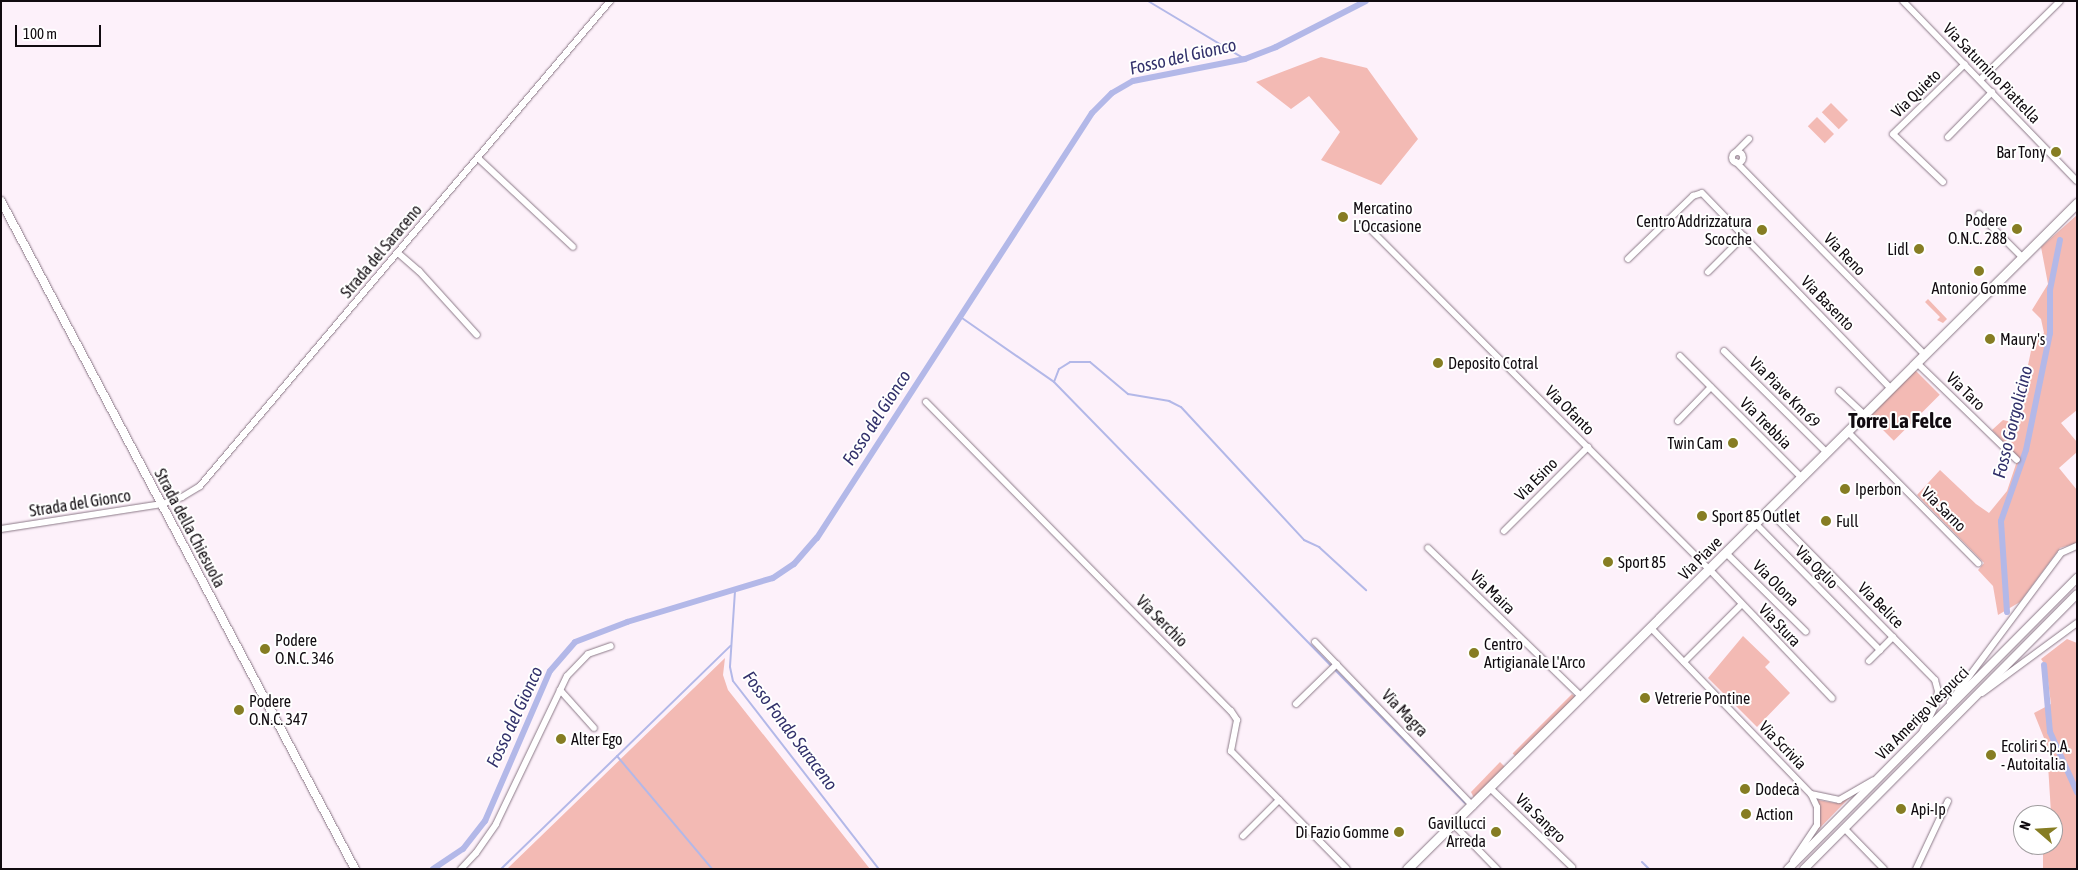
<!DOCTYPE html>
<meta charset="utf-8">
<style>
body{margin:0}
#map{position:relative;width:2078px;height:870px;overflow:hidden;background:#fdf1fa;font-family:"Asap Condensed",sans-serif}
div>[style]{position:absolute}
.green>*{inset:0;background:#f3bab4;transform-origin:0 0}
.stream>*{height:2px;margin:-1px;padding:0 1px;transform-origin:1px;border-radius:1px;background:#b3b8e8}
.canal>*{height:6px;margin:-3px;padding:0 3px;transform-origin:3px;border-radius:3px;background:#b3b8e8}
.roads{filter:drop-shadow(0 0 1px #8b7987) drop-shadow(0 0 1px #8b7987)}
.minor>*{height:6px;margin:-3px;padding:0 3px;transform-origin:3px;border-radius:3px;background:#fff}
.minor>.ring{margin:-3px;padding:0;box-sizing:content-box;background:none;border:6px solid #fff;border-radius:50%}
.tertiary>*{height:8px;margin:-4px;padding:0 4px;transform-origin:4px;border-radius:4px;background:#fff}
.secondary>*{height:9px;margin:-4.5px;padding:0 4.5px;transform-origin:4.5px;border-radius:4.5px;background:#fff}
.dots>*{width:14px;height:14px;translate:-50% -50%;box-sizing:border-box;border:2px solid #fff;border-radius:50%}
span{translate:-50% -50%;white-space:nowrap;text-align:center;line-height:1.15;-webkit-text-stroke:4px #fff;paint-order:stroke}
.street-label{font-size:16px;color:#110b10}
.poi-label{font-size:16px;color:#110b10}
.right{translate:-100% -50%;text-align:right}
.left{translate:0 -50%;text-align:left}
.water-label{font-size:18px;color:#32316b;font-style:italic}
.district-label{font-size:21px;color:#110b10;font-weight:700}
.frame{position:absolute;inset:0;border:2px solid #110b10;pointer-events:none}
.north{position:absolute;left:2013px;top:805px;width:50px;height:50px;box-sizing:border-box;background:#fff;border:1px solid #a09d9f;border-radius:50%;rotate:289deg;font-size:14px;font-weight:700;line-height:20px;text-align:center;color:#110b10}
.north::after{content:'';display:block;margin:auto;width:18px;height:22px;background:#867d23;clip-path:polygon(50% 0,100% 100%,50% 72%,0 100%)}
.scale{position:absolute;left:15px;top:25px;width:86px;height:22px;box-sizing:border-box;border:2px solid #110b10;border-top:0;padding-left:6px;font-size:15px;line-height:18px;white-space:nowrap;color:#110b10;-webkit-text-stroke:4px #fff;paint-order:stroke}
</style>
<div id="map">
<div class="green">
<div style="clip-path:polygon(1321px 57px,1367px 68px,1418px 139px,1381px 185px,1321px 160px,1340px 132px,1309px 96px,1291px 109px,1256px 82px)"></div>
<div style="left:1831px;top:103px;width:24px;height:13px;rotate:45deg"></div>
<div style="left:1817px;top:117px;width:24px;height:13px;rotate:45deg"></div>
<div style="clip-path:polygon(2077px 215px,2077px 410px,2061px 423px,2077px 442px,2077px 452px,2059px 468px,2077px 490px,2077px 543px,2060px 548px,2020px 602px,1998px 615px,1993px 586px,1978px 570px,1984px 563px,1917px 495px,1940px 470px,1976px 504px,1989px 513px,2007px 491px,2018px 458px,1992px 430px,2003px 420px,2016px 423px,2032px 346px,2044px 333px,2041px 319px,2032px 310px,2048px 284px,2041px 247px)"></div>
<div style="clip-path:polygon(1928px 299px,1947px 319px,1943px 323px,1937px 320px,1940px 317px,1925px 302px)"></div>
<div style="left:1915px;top:370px;width:35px;height:65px;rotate:45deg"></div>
<div style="clip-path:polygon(2077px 581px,1895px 767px,1791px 869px)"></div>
<div style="clip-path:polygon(1743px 636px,1770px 662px,1765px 667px,1790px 693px,1757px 727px,1708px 678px)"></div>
<div style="clip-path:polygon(2067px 639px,2077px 643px,2077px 869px,2043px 869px,2043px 845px,2053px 845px,2048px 765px,2054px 763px,2034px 713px,2051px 704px,2046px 666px,2041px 659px)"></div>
<div style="clip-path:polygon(725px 658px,723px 675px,728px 690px,870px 869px,507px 869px)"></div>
<div style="left:1572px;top:694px;width:4px;height:84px;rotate:45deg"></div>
<div style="clip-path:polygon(1500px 762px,1505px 767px,1474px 798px,1471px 792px)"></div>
<div style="clip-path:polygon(1850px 797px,1816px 832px,1820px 819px,1818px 800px,1835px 803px)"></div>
</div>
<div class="stream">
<div style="left:1148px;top:1px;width:113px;rotate:30.9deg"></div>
<div style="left:962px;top:318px;width:112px;rotate:34.8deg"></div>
<div style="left:1054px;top:382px;width:588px;rotate:45.69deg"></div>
<div style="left:1054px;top:382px;width:14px;rotate:-69deg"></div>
<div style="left:1059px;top:369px;width:13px;rotate:-32deg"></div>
<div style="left:1070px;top:362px;width:20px"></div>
<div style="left:1090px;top:362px;width:50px;rotate:40.1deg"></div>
<div style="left:1128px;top:394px;width:42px;rotate:9.7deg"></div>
<div style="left:1169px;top:401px;width:13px;rotate:27deg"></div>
<div style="left:1181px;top:407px;width:181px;rotate:47.2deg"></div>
<div style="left:1304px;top:540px;width:17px;rotate:25deg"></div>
<div style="left:1319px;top:547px;width:64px;rotate:42.5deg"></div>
<div style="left:735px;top:591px;width:76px;rotate:93.8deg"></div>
<div style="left:730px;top:667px;width:14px;rotate:78deg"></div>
<div style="left:733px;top:681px;width:238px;rotate:52.2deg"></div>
<div style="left:617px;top:756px;width:148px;rotate:49.9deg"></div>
<div style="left:1642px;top:862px;width:10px;rotate:45deg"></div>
<div style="left:501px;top:869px;width:320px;rotate:-44.2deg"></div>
</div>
<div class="canal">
<div style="left:2007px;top:612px;width:91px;rotate:-93.8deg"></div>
<div style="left:2001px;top:521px;width:75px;rotate:-70.6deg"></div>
<div style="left:2026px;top:450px;width:119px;rotate:-78.4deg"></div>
<div style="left:2050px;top:333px;width:43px;rotate:-90deg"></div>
<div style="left:2050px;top:290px;width:51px;rotate:-78.7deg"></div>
<div style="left:2044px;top:665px;width:67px;rotate:84.9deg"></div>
<div style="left:2050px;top:732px;width:66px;rotate:65.8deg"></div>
<div style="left:433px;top:869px;width:36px;rotate:-34deg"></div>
<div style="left:463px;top:849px;width:36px;rotate:-52deg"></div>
<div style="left:485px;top:821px;width:163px;rotate:-66.6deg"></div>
<div style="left:550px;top:671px;width:38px;rotate:-49deg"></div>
<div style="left:575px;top:642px;width:56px;rotate:-21deg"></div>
<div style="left:627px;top:622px;width:152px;rotate:-16.8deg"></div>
<div style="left:773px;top:578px;width:25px;rotate:-34deg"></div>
<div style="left:794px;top:564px;width:35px;rotate:-49deg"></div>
<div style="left:817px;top:538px;width:506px;rotate:-57.09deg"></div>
<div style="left:1092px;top:113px;width:28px;rotate:-45deg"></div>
<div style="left:1112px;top:93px;width:24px;rotate:-30deg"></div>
<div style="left:1133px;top:81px;width:114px;rotate:-11.1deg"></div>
<div style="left:1245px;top:59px;width:33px;rotate:-21deg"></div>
<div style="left:1276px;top:47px;width:101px;rotate:-27.1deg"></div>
</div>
<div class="roads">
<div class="minor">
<div style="left:1903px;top:1px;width:250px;rotate:46deg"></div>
<div style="left:1980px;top:80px;width:112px;rotate:-44.6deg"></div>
<div style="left:1948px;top:137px;width:63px;rotate:-45.6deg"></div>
<div style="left:1737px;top:151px;width:17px;rotate:-45deg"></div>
<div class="ring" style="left:1731.5px;top:151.5px;width:5px;height:5px"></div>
<div style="left:478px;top:158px;width:130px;rotate:43.1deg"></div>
<div style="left:1736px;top:162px;width:270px;rotate:45.6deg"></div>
<div style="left:1943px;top:182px;width:69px;rotate:-136.2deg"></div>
<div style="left:1893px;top:134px;width:100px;rotate:-44.2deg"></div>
<div style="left:1979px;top:214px;width:62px;rotate:45deg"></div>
<div style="left:1368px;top:227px;width:484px;rotate:45.1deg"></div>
<div style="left:1710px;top:570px;width:177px;rotate:46.4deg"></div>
<div style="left:398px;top:253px;width:28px;rotate:41deg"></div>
<div style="left:419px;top:271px;width:86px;rotate:47.8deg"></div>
<div style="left:1628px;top:259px;width:91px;rotate:-44.1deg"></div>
<div style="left:1693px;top:196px;width:9px;rotate:-18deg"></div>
<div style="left:1702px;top:193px;width:272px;rotate:46deg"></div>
<div style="left:1708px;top:272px;width:51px;rotate:-45deg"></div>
<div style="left:1724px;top:351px;width:145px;rotate:44.7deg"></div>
<div style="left:1680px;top:356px;width:173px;rotate:45deg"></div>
<div style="left:1917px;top:363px;width:139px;rotate:44.1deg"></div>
<div style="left:1839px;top:391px;width:35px;rotate:43deg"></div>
<div style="left:926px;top:402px;width:434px;rotate:45.4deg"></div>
<div style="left:1231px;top:711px;width:11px;rotate:56deg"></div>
<div style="left:1237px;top:720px;width:32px;rotate:101deg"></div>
<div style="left:1231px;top:751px;width:165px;rotate:45.5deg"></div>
<div style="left:1678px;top:421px;width:47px;rotate:-45.9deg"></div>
<div style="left:1848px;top:432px;width:185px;rotate:45.2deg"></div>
<div style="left:1769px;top:511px;width:237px;rotate:45.5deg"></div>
<div style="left:1935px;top:680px;width:11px;rotate:75deg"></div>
<div style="left:1938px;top:691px;width:15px;rotate:101deg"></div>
<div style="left:1935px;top:706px;width:28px;rotate:116deg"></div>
<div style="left:1756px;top:524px;width:177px;rotate:45.5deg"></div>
<div style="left:1px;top:529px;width:163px;rotate:-8.8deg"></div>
<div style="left:162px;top:504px;width:21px;rotate:-19deg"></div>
<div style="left:182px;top:497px;width:21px;rotate:-31deg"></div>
<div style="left:200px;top:486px;width:635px;rotate:-49.79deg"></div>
<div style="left:1504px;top:531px;width:119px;rotate:-45deg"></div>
<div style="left:1428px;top:548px;width:214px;rotate:44.1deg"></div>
<div style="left:1726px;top:553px;width:112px;rotate:44.6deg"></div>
<div style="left:1651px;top:628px;width:231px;rotate:46.1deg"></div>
<div style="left:1811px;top:794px;width:14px;rotate:65deg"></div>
<div style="left:1817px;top:807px;width:18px;rotate:90deg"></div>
<div style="left:1817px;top:825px;width:43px;rotate:123.7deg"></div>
<div style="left:1315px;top:642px;width:228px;rotate:46.1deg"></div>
<div style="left:1869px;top:661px;width:34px;rotate:-45deg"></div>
<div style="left:1684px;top:662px;width:81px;rotate:-45deg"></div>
<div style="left:560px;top:690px;width:51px;rotate:48.2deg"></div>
<div style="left:1982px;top:693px;width:118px;rotate:-36.4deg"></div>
<div style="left:1950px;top:702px;width:186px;rotate:-53.3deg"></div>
<div style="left:2061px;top:553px;width:17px;rotate:-24deg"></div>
<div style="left:1296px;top:704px;width:57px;rotate:-44.3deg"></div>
<div style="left:1490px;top:788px;width:114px;rotate:43.9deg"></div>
<div style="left:1811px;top:794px;width:29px;rotate:12deg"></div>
<div style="left:1839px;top:800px;width:39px;rotate:-30deg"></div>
<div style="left:1454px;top:825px;width:62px;rotate:45.7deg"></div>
<div style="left:1844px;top:828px;width:57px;rotate:45.7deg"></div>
<div style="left:1243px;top:836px;width:51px;rotate:-45deg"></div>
<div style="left:461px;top:869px;width:22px;rotate:-47deg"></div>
<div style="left:476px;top:853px;width:35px;rotate:-55deg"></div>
<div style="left:496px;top:824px;width:164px;rotate:-64.4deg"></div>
<div style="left:567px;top:676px;width:30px;rotate:-46deg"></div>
<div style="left:588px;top:654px;width:24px;rotate:-19deg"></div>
<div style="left:1916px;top:869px;width:75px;rotate:-64.8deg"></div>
</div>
<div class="tertiary">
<div style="left:1px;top:201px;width:756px;rotate:62.08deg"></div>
<div style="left:1788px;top:869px;width:410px;rotate:-45.2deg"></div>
<div style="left:1804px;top:869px;width:387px;rotate:-45.2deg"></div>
</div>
<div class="secondary">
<div style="left:1407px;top:869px;width:945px;rotate:-44.83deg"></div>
</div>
</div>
<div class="dots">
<div style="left:2056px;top:152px;background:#867d23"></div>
<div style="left:1343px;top:217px;background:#867d23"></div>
<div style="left:2017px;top:229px;background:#867d23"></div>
<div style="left:1762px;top:230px;background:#867d23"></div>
<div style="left:1919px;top:249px;background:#867d23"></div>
<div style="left:1979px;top:271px;background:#867d23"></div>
<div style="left:1990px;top:339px;background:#867d23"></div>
<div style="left:1438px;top:363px;background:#867d23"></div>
<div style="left:1733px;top:443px;background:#867d23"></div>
<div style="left:1845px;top:489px;background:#867d23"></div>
<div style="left:1702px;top:516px;background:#867d23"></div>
<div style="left:1826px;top:521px;background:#867d23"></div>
<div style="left:1608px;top:562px;background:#867d23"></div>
<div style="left:265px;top:649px;background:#867d23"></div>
<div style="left:1474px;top:653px;background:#867d23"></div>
<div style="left:1645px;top:698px;background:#867d23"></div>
<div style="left:239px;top:710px;background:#867d23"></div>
<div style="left:561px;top:739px;background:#867d23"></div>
<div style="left:1991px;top:755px;background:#867d23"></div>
<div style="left:1745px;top:789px;background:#867d23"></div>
<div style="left:1901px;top:809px;background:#867d23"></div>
<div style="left:1746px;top:814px;background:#867d23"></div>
<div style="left:1399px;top:832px;background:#867d23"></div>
<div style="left:1496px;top:832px;background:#867d23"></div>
</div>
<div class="street-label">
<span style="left:1992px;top:73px;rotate:46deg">Via Saturnino Piattella</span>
<span style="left:1916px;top:93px;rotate:-44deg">Via Quieto</span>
<span style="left:381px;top:251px;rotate:-50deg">Strada del Saraceno</span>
<span style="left:1845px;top:254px;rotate:46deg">Via Reno</span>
<span style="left:1828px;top:303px;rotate:46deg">Via Basento</span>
<span style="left:1966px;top:391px;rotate:44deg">Via Taro</span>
<span style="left:1785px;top:392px;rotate:45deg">Via Piave Km 69</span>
<span style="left:1570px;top:410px;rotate:45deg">Via Ofanto</span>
<span style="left:1766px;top:423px;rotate:45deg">Via Trebbia</span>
<span style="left:1536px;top:479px;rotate:-45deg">Via Esino</span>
<span style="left:80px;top:503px;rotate:-9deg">Strada del Gionco</span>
<span style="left:1944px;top:509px;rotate:45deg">Via Sarno</span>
<span style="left:190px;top:528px;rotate:62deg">Strada della Chiesuola</span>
<span style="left:1700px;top:558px;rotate:-45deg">Via Piave</span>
<span style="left:1817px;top:567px;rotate:45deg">Via Oglio</span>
<span style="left:1776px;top:583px;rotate:45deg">Via Olona</span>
<span style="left:1493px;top:592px;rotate:44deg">Via Maira</span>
<span style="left:1881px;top:605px;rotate:45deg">Via Belice</span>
<span style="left:1162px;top:621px;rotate:45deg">Via Serchio</span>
<span style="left:1780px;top:625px;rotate:46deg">Via Stura</span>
<span style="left:1405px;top:713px;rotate:46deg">Via Magra</span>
<span style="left:1922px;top:713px;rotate:-45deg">Via Amerigo Vespucci</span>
<span style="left:1783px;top:745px;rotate:46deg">Via Scrivia</span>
<span style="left:1541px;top:818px;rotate:44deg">Via Sangro</span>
</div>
<div class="poi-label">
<span class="right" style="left:2046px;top:152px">Bar Tony</span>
<span class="left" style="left:1353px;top:217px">Mercatino<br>L'Occasione</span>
<span class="right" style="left:2007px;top:229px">Podere<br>O.N.C. 288</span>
<span class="right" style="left:1752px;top:230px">Centro Addrizzatura<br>Scocche</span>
<span class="right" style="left:1909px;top:249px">Lidl</span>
<span style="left:1979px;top:288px">Antonio Gomme</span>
<span class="left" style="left:2000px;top:339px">Maury's</span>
<span class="left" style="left:1448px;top:363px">Deposito Cotral</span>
<span class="right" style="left:1723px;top:443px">Twin Cam</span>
<span class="left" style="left:1855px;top:489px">Iperbon</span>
<span class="left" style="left:1712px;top:516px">Sport 85 Outlet</span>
<span class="left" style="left:1836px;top:521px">Full</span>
<span class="left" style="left:1618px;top:562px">Sport 85</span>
<span class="left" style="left:275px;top:649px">Podere<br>O.N.C. 346</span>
<span class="left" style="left:1484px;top:653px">Centro<br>Artigianale L'Arco</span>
<span class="left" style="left:1655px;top:698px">Vetrerie Pontine</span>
<span class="left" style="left:249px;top:710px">Podere<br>O.N.C. 347</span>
<span class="left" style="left:571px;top:739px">Alter Ego</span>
<span class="left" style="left:2001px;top:755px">Ecoliri S.p.A.<br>- Autoitalia</span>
<span class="left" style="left:1755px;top:789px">Dodecà</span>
<span class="left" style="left:1911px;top:809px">Api-Ip</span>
<span class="left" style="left:1756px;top:814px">Action</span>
<span class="right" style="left:1486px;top:832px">Gavillucci<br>Arreda</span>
<span class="right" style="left:1389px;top:832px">Di Fazio Gomme</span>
</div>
<div class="water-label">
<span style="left:1183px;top:57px;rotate:-13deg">Fosso del Gionco</span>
<span style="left:877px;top:418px;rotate:-57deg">Fosso del Gionco</span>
<span style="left:2013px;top:422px;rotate:-76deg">Fosso Gorgolicino</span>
<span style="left:515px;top:717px;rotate:-65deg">Fosso del Gionco</span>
<span style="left:790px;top:731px;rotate:53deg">Fosso Fondo Saraceno</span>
</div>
<div class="district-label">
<span style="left:1900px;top:420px">Torre La Felce</span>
</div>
<div class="frame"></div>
<div class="north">N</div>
<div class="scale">100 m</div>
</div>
